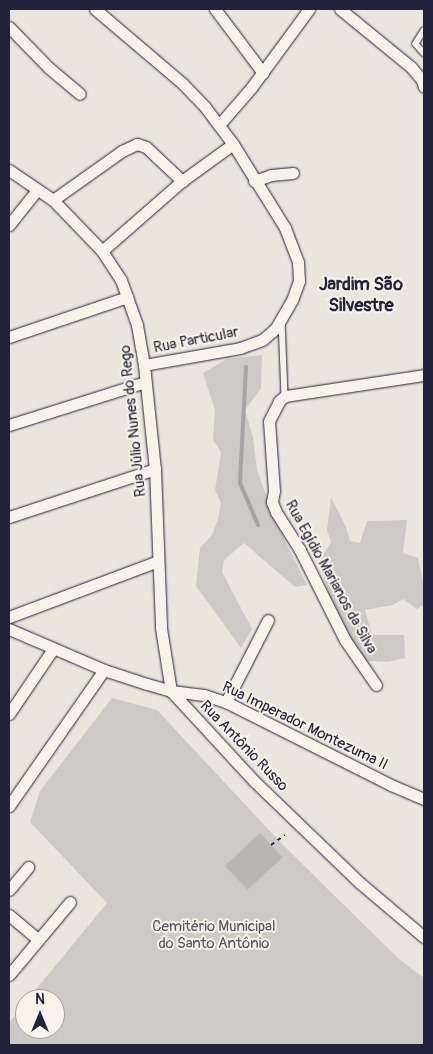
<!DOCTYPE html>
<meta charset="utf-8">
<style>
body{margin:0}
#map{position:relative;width:433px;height:1054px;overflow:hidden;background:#eae6de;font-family:Pangolin,sans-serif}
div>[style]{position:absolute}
.green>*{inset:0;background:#cdc9c6}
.stream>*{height:4px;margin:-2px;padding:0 2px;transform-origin:2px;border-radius:2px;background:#a6a3a6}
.building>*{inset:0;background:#b8b6b5;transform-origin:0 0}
.path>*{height:2px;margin-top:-1px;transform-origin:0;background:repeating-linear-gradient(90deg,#22223b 0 4px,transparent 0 8px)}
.roads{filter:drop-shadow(0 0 1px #22223b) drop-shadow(0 0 1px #22223b)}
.service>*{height:5.5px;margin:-2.75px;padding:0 2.75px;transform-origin:2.75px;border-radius:2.75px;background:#f7f3e8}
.minor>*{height:11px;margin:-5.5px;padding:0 5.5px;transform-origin:5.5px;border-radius:5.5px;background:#f7f3e8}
span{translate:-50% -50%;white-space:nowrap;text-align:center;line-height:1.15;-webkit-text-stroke:4px #f7f3e8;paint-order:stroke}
.street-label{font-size:15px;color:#22223b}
.park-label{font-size:15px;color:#555465}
.quarter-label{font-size:18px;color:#22223b;font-weight:700}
.frame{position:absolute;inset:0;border:10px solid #22223b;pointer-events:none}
.north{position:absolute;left:15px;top:989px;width:50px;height:50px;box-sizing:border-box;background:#f7f3e8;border:1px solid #a29fa3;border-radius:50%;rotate:0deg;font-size:14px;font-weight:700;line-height:20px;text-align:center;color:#22223b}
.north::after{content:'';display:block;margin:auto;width:18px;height:22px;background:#22223b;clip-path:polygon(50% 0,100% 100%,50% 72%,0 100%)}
</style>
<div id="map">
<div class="green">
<div style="clip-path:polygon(262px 355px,261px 388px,245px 410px,253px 437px,257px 470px,276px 523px,307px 585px,295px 587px,244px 543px,224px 560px,222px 572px,252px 629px,241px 648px,196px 586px,200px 548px,212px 535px,218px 519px,221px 503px,215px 490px,221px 452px,213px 440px,215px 410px,203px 373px,227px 359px)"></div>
<div style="clip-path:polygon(331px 497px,346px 527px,350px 541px,360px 543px,367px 521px,407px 520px,403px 553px,418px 558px,424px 586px,424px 605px,417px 609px,403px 599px,393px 605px,365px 610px,372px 635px,404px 635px,405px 658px,388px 662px,366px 661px,353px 649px,333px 607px,319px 562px,331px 542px,327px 530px)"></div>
<div style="clip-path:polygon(112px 698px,157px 710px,282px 844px,400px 960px,424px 978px,424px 1045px,9px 1045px,9px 1023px,25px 1003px,25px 1029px,55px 1029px,55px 999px,28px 999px,107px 903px,30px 822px,40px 791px)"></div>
</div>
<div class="stream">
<div style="left:246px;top:367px;width:116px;rotate:93deg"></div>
<div style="left:240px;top:483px;width:46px;rotate:66.8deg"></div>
</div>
<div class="building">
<div style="left:260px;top:833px;width:33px;height:48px;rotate:47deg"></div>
</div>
<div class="path">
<div style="left:271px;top:845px;width:17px;rotate:-36deg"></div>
</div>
<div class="roads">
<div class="service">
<div style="left:424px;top:31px;width:15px;rotate:122deg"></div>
<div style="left:416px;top:44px;width:12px;rotate:48deg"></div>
<div style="left:282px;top:321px;width:75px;rotate:87.7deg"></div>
</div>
<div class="minor">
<div style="left:95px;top:9px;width:116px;rotate:40.4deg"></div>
<div style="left:183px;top:84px;width:32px;rotate:46deg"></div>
<div style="left:205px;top:107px;width:46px;rotate:52.9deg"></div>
<div style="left:233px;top:144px;width:99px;rotate:58.2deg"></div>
<div style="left:285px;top:228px;width:36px;rotate:69deg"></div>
<div style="left:298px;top:262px;width:19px;rotate:87deg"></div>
<div style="left:299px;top:281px;width:20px;rotate:110deg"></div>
<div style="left:292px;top:300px;width:32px;rotate:120deg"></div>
<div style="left:276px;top:328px;width:18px;rotate:139deg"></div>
<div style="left:262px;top:340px;width:23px;rotate:160deg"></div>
<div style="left:240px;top:348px;width:97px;rotate:170deg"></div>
<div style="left:215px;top:9px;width:80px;rotate:53.1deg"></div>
<div style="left:340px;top:9px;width:92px;rotate:39.2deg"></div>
<div style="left:411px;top:67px;width:17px;rotate:50deg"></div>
<div style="left:422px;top:80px;width:7px;rotate:74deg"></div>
<div style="left:9px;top:27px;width:57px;rotate:45.7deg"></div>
<div style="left:49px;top:68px;width:40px;rotate:40deg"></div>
<div style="left:219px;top:125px;width:49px;rotate:-49.1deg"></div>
<div style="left:251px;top:88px;width:98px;rotate:-53.7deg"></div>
<div style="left:9px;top:170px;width:53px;rotate:34.3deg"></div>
<div style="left:53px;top:200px;width:71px;rotate:46.1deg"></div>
<div style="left:102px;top:251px;width:35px;rotate:57deg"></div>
<div style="left:121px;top:280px;width:48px;rotate:70.4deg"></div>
<div style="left:137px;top:325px;width:41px;rotate:80.1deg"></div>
<div style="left:144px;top:365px;width:105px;rotate:84deg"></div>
<div style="left:155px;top:469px;width:159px;rotate:87.8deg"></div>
<div style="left:161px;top:628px;width:64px;rotate:81deg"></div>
<div style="left:254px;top:181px;width:18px;rotate:-19deg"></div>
<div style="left:271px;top:175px;width:22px;rotate:-5deg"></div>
<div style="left:53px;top:200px;width:85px;rotate:-35.4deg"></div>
<div style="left:122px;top:151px;width:17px;rotate:-25deg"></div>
<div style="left:137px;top:144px;width:9px;rotate:18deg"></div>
<div style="left:146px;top:147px;width:50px;rotate:43.4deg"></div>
<div style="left:9px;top:225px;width:45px;rotate:-51.3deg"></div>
<div style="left:102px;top:251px;width:106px;rotate:-41.2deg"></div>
<div style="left:182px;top:181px;width:63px;rotate:-36deg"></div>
<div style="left:9px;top:337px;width:125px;rotate:-18.7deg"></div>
<div style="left:9px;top:425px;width:143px;rotate:-17.5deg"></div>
<div style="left:9px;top:517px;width:154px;rotate:-18.2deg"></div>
<div style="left:9px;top:617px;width:159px;rotate:-20.6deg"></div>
<div style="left:9px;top:629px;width:103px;rotate:23.3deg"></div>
<div style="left:104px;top:670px;width:45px;rotate:18deg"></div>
<div style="left:147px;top:684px;width:25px;rotate:16deg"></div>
<div style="left:171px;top:691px;width:33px;rotate:7deg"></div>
<div style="left:204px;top:695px;width:23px;rotate:18deg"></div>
<div style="left:226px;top:702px;width:185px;rotate:26.7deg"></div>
<div style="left:391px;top:785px;width:36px;rotate:23deg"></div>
<div style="left:376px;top:685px;width:55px;rotate:-124.6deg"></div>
<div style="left:345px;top:640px;width:101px;rotate:-116.6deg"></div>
<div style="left:300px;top:550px;width:45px;rotate:-122.3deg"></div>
<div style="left:276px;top:512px;width:11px;rotate:-112deg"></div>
<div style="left:272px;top:502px;width:11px;rotate:-80deg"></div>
<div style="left:274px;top:491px;width:70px;rotate:-94.1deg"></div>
<div style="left:269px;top:421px;width:22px;rotate:-63deg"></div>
<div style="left:279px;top:401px;width:8px;rotate:-40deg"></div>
<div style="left:285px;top:396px;width:141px;rotate:-8.6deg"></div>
<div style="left:171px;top:691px;width:122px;rotate:47.3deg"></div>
<div style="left:254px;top:781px;width:147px;rotate:43.9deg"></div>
<div style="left:360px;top:883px;width:84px;rotate:40.2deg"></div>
<div style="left:226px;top:702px;width:92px;rotate:-62.9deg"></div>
<div style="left:9px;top:714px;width:78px;rotate:-55.9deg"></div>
<div style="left:9px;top:806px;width:166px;rotate:-55.1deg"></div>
<div style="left:9px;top:890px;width:30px;rotate:-50deg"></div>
<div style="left:9px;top:915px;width:38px;rotate:40deg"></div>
<div style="left:9px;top:975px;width:95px;rotate:-50.1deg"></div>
</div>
</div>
<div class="street-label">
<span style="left:196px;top:340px;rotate:-11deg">Rua Particular</span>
<span style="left:133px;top:421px;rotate:-96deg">Rua Júlio Nunes do Rego</span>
<span style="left:331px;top:577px;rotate:61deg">Rua Egídio Marianos da Silva</span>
<span style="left:305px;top:726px;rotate:26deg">Rua Imperador Montezuma II</span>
<span style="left:244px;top:746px;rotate:46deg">Rua Antônio Russo</span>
</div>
<div class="park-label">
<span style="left:214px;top:935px">Cemitério Municipal<br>do Santo Antônio</span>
</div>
<div class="quarter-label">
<span style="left:361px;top:296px">Jardim São<br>Silvestre</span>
</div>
<div class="frame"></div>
<div class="north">N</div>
</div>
